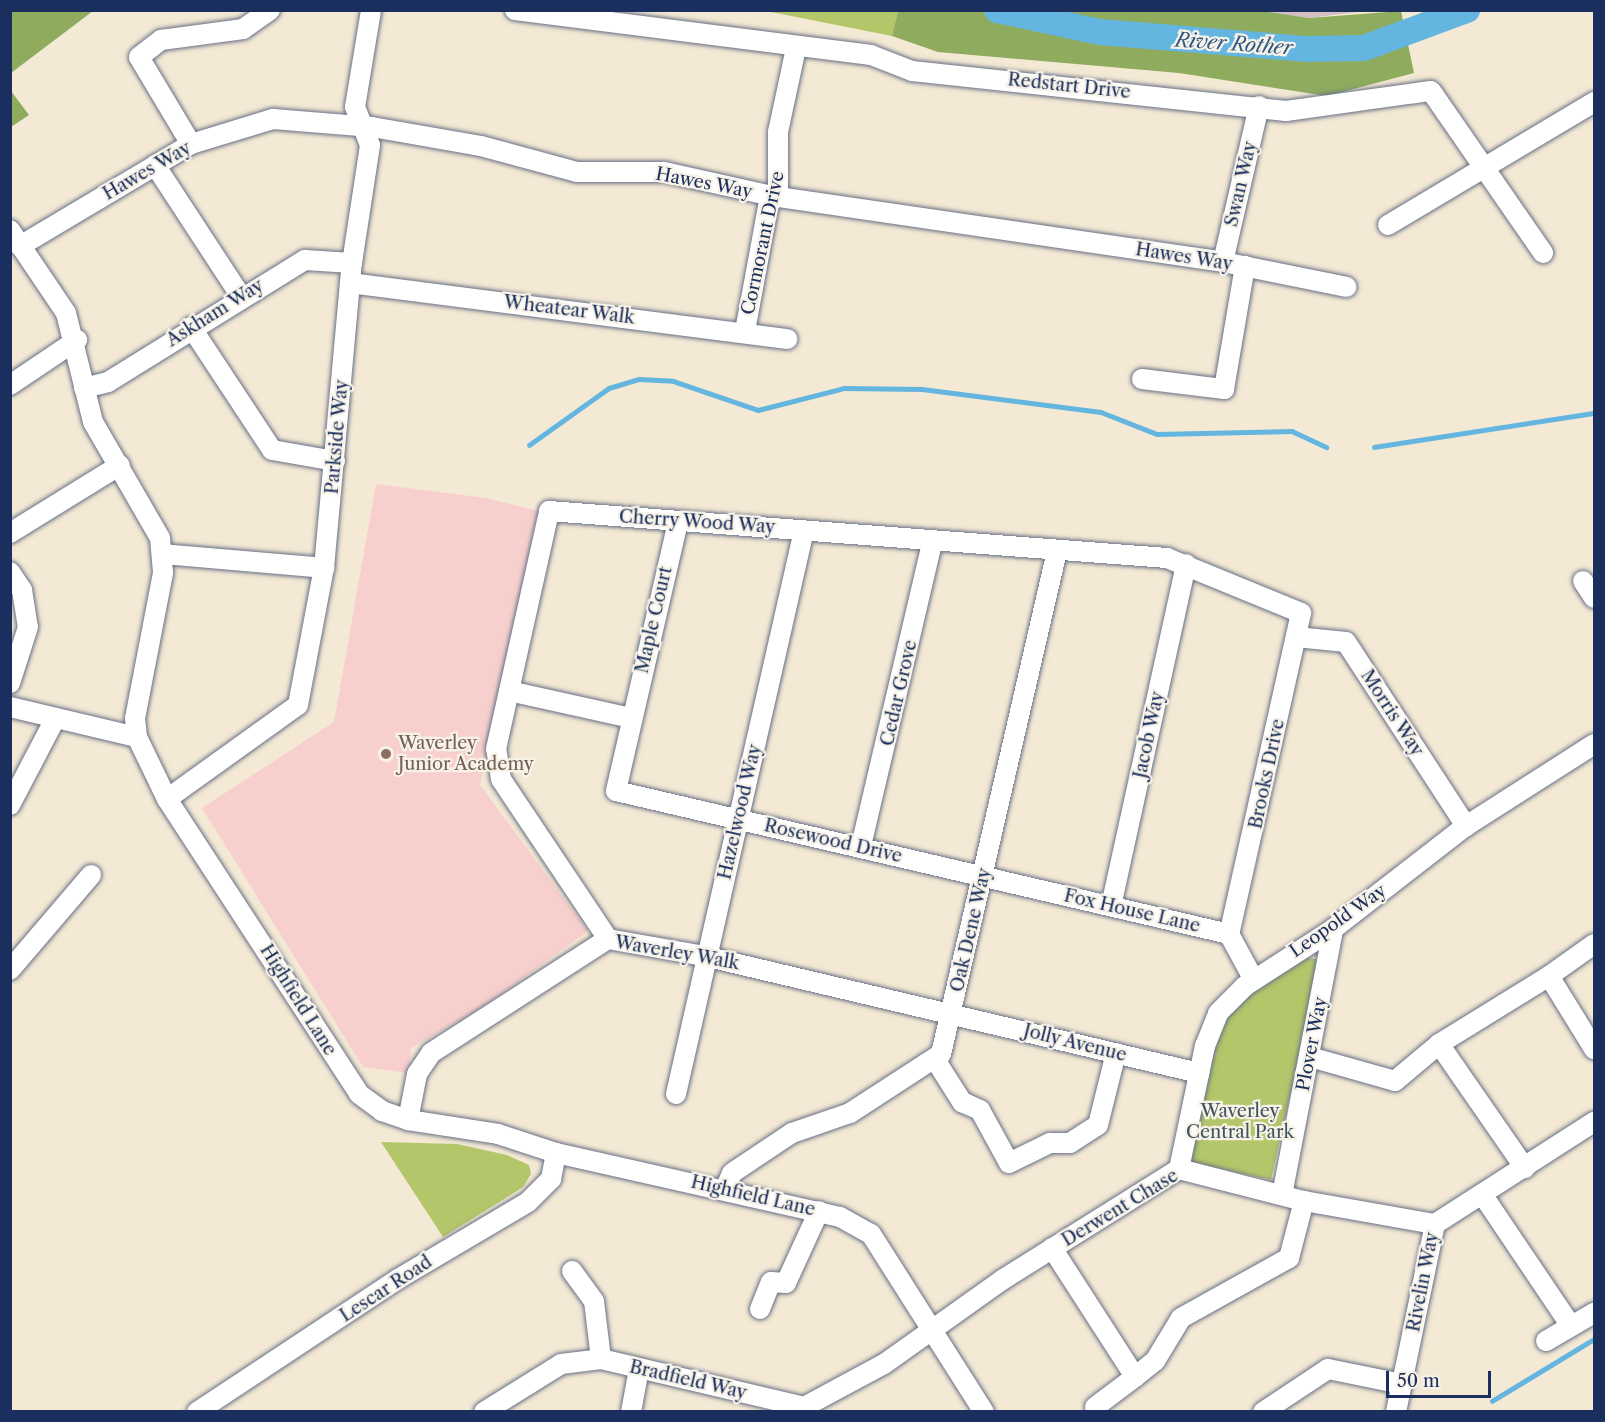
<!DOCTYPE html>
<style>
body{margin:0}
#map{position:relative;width:1605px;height:1422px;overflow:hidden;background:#f4e9d4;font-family:"Libre Caslon Text",serif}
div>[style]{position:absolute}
.built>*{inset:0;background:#f7d0cd}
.industrial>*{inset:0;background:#d2bec3}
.green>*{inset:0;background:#b3c66a}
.forest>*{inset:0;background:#8eab5e}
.stream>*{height:4.5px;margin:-2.25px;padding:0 2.25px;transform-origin:2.25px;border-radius:2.25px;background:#64b6e0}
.river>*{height:26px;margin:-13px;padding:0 13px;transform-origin:13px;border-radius:13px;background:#64b6e0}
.roads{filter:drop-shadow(0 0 2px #677087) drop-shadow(0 0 2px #677087)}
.minor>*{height:20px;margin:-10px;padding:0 10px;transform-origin:10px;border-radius:10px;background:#fff}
.dots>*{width:16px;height:16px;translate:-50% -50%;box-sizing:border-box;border:3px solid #f7f3e8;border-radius:50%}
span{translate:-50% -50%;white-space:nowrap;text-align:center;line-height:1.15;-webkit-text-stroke:4.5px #f7f3e8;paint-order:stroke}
.street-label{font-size:18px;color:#1b2f5e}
.education-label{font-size:18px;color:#785e54}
.left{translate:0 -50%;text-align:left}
.park-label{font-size:18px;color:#415561}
.water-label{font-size:20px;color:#315885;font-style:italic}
.frame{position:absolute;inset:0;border:12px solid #1b2f5e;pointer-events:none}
.scale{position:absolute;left:1386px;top:1371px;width:105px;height:27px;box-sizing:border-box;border:3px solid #1b2f5e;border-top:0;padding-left:8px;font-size:18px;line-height:21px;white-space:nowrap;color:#1b2f5e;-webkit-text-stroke:4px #f7f3e8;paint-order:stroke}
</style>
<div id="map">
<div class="built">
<div style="clip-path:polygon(376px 484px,486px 498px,538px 511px,480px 785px,588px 931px,483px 1007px,411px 1048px,408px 1073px,363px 1067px,202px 808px,334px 722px)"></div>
</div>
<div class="industrial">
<div style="clip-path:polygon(1255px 11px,1366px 11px,1309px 18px)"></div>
</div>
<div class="green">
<div style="clip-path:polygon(766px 11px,898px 10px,898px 11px,892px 36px)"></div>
<div style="clip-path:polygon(1299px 956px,1320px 960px,1271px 1180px,1186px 1161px,1223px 1019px,1236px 1001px)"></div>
<div style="clip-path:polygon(381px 1142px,457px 1144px,507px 1155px,529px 1165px,531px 1174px,523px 1187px,443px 1237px)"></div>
</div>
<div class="forest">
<div style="clip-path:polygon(11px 10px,92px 10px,93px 11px,11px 73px)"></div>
<div style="clip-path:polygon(1255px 10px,1309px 18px,1401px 11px,1414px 73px,1327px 96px,1179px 73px,938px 52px,892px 36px,898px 11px)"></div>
<div style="clip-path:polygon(11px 91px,29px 115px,11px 127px,10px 127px)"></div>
</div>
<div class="stream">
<div style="left:529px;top:445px;width:98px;rotate:-35.5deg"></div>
<div style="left:609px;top:388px;width:31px;rotate:-17deg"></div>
<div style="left:639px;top:379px;width:34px;rotate:3deg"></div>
<div style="left:673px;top:381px;width:90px;rotate:18.8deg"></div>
<div style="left:758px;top:410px;width:89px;rotate:-14.3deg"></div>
<div style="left:844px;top:388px;width:78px;rotate:0.7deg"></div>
<div style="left:922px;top:389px;width:180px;rotate:7.3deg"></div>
<div style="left:1101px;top:412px;width:60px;rotate:21.4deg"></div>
<div style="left:1157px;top:434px;width:135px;rotate:-1.3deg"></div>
<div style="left:1292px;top:431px;width:38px;rotate:25deg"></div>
<div style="left:1374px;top:447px;width:223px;rotate:-8.8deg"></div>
<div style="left:1492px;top:1401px;width:119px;rotate:-31.3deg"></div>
</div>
<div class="river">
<div style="left:997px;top:10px;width:105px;rotate:12.1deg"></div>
<div style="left:1100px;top:32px;width:206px;rotate:4.7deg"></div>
<div style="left:1305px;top:49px;width:59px;rotate:-1deg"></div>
<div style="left:1364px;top:48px;width:110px;rotate:-20.3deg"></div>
</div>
<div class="roads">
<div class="minor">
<div style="left:515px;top:10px;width:359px;rotate:7.2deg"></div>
<div style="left:871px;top:55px;width:44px;rotate:21.3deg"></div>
<div style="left:912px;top:71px;width:376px;rotate:6.1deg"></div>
<div style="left:1286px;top:111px;width:146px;rotate:-7.9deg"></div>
<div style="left:1431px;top:91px;width:197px;rotate:55.3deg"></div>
<div style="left:191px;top:144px;width:101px;rotate:-120.9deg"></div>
<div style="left:139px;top:57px;width:28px;rotate:-38deg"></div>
<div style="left:161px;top:40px;width:83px;rotate:-7.6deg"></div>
<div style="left:243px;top:29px;width:33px;rotate:-35deg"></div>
<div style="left:155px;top:165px;width:155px;rotate:56.8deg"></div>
<div style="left:1388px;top:225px;width:240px;rotate:-30.8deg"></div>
<div style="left:10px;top:230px;width:100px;rotate:56deg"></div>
<div style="left:66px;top:313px;width:112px;rotate:76.1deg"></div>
<div style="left:93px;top:422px;width:134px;rotate:60deg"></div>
<div style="left:160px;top:538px;width:35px;rotate:85deg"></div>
<div style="left:163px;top:573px;width:148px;rotate:100.9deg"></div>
<div style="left:135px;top:718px;width:19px;rotate:84deg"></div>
<div style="left:137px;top:737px;width:69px;rotate:64.2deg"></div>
<div style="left:167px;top:799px;width:352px;rotate:56.9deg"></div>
<div style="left:359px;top:1094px;width:29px;rotate:36deg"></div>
<div style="left:382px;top:1111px;width:28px;rotate:19deg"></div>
<div style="left:408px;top:1120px;width:91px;rotate:8.8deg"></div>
<div style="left:498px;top:1134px;width:61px;rotate:18.1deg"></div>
<div style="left:556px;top:1153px;width:291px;rotate:12.7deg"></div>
<div style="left:840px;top:1217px;width:35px;rotate:29deg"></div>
<div style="left:871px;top:1234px;width:211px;rotate:57.6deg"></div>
<div style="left:20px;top:246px;width:199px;rotate:-30.8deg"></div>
<div style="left:191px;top:144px;width:86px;rotate:-17deg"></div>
<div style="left:273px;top:119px;width:99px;rotate:4.6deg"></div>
<div style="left:372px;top:127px;width:111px;rotate:9.9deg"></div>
<div style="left:481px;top:146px;width:99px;rotate:15.2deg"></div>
<div style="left:577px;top:172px;width:87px"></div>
<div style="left:664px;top:172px;width:111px;rotate:12.5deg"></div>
<div style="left:772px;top:196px;width:456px;rotate:8.3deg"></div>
<div style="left:1223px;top:262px;width:126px;rotate:11.4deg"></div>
<div style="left:1223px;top:262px;width:160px;rotate:-77deg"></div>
<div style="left:350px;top:283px;width:441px;rotate:7.3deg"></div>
<div style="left:191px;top:327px;width:147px;rotate:56.6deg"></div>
<div style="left:272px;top:450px;width:64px;rotate:9.9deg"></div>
<div style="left:745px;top:331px;width:126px;rotate:-79.5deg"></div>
<div style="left:768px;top:207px;width:22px;rotate:-63deg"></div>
<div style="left:778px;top:187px;width:55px;rotate:-90deg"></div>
<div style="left:778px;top:132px;width:86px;rotate:-77.9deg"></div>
<div style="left:1142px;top:379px;width:83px;rotate:7deg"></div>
<div style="left:1224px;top:389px;width:125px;rotate:-80.3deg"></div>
<div style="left:10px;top:385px;width:81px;rotate:-33.9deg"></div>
<div style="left:84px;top:388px;width:25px;rotate:-14deg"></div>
<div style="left:108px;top:382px;width:232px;rotate:-31.8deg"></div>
<div style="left:305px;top:260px;width:47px;rotate:3.7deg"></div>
<div style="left:678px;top:522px;width:276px;rotate:103deg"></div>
<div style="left:616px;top:791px;width:629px;rotate:13.13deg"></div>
<div style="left:1229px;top:934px;width:52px;rotate:61.5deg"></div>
<div style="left:10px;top:533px;width:129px;rotate:-31.7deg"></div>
<div style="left:162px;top:554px;width:163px;rotate:4.9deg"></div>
<div style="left:10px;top:572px;width:22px;rotate:56deg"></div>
<div style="left:22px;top:590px;width:37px;rotate:81deg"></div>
<div style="left:28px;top:627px;width:59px;rotate:107.8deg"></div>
<div style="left:1583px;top:581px;width:20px;rotate:57deg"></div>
<div style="left:1296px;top:637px;width:50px;rotate:5.7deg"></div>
<div style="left:1346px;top:642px;width:220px;rotate:56.9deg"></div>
<div style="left:509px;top:691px;width:125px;rotate:12.5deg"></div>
<div style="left:10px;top:707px;width:130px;rotate:13.3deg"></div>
<div style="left:167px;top:799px;width:161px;rotate:-35.7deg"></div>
<div style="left:298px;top:705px;width:139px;rotate:-79.3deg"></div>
<div style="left:324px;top:568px;width:306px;rotate:-84.8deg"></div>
<div style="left:352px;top:263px;width:119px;rotate:-81.3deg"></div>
<div style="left:370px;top:145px;width:41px;rotate:-111.5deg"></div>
<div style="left:355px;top:107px;width:98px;rotate:-80.6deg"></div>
<div style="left:10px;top:805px;width:97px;rotate:-62.4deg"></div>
<div style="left:861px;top:846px;width:314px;rotate:-76.8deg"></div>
<div style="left:1111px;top:906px;width:350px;rotate:-77.6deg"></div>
<div style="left:608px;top:939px;width:192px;rotate:-123.8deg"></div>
<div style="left:501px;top:779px;width:30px;rotate:-99deg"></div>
<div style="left:496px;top:749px;width:244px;rotate:-77.4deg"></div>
<div style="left:549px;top:511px;width:620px;rotate:4.35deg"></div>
<div style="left:1167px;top:558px;width:145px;rotate:22.3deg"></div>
<div style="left:1301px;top:613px;width:329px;rotate:102.6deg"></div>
<div style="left:10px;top:970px;width:125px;rotate:-49.5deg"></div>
<div style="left:1549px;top:976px;width:55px;rotate:-35.4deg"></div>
<div style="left:1439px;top:1044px;width:151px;rotate:55.3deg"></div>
<div style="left:1310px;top:1057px;width:88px;rotate:15.8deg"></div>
<div style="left:1395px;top:1081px;width:57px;rotate:-40.1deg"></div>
<div style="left:1439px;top:1044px;width:129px;rotate:-31.7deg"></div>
<div style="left:1549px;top:976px;width:86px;rotate:58.3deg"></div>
<div style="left:936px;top:1061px;width:49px;rotate:57.6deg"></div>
<div style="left:962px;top:1102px;width:20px;rotate:24deg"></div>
<div style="left:980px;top:1110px;width:60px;rotate:61.3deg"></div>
<div style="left:1009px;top:1163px;width:46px;rotate:-26deg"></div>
<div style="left:1050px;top:1143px;width:20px"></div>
<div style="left:1070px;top:1143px;width:33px;rotate:-33deg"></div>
<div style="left:1098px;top:1125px;width:74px;rotate:-76deg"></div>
<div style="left:676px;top:1094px;width:578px;rotate:-77.21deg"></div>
<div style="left:408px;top:1120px;width:47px;rotate:-78.9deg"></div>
<div style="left:417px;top:1074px;width:25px;rotate:-56deg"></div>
<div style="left:431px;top:1053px;width:211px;rotate:-32.8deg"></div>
<div style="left:608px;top:939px;width:97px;rotate:10deg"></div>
<div style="left:704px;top:956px;width:509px;rotate:13.3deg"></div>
<div style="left:1179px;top:1169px;width:126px;rotate:-78.1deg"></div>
<div style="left:1205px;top:1046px;width:35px;rotate:-68deg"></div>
<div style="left:1218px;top:1013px;width:38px;rotate:-45deg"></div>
<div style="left:1245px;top:986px;width:105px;rotate:-32.9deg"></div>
<div style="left:1333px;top:929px;width:168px;rotate:-37.8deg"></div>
<div style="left:1466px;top:826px;width:152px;rotate:-32.6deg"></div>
<div style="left:725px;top:1189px;width:17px;rotate:-66deg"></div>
<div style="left:732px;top:1173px;width:72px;rotate:-33.7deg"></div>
<div style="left:792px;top:1133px;width:61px;rotate:-19deg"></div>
<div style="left:850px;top:1113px;width:108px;rotate:-33deg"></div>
<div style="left:941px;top:1054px;width:516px;rotate:-77.01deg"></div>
<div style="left:1482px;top:1194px;width:159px;rotate:56deg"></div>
<div style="left:1282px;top:1195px;width:271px;rotate:-79.1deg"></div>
<div style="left:1435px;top:1224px;width:189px;rotate:-32.7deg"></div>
<div style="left:1052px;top:1248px;width:153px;rotate:57.2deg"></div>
<div style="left:1135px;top:1377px;width:26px;rotate:-39deg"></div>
<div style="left:1155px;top:1361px;width:50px;rotate:-58.8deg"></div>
<div style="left:1181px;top:1318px;width:124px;rotate:-29.1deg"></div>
<div style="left:1289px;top:1258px;width:59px;rotate:-75.3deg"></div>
<div style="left:572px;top:1271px;width:37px;rotate:54deg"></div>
<div style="left:594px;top:1301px;width:58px;rotate:83.1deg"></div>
<div style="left:760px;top:1309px;width:29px;rotate:-68deg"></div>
<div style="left:771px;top:1282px;width:15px;rotate:4deg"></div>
<div style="left:786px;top:1283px;width:79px;rotate:-65.4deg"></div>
<div style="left:1546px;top:1341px;width:56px;rotate:-30.3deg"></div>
<div style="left:1095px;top:1407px;width:50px;rotate:-36.9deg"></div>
<div style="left:197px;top:1412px;width:241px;rotate:-33.5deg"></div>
<div style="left:398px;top:1279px;width:151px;rotate:-30.6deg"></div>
<div style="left:528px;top:1202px;width:33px;rotate:-45deg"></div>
<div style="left:551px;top:1179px;width:26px;rotate:-79deg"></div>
<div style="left:484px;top:1412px;width:91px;rotate:-31.9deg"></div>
<div style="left:561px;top:1364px;width:40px;rotate:-7.1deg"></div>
<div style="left:601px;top:1359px;width:209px;rotate:13.3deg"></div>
<div style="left:804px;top:1407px;width:91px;rotate:-28.3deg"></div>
<div style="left:884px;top:1364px;width:145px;rotate:-35.4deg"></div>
<div style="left:1002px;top:1280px;width:209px;rotate:-32.1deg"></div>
<div style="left:1179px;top:1169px;width:129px;rotate:14.4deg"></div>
<div style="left:1304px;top:1201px;width:133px;rotate:10deg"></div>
<div style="left:631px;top:1412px;width:44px;rotate:-79.5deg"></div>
<div style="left:1263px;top:1412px;width:78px;rotate:-33.5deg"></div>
<div style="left:1328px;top:1369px;width:76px;rotate:11.5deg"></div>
<div style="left:1396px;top:1412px;width:192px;rotate:-78.3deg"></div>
</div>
</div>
<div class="dots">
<div style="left:386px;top:754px;background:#8d6e63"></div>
</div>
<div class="street-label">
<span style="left:1069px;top:86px;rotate:6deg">Redstart Drive</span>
<span style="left:147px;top:171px;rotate:-30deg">Hawes Way</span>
<span style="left:704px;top:183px;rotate:11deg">Hawes Way</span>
<span style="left:1241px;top:184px;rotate:-77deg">Swan Way</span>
<span style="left:763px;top:243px;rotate:-78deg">Cormorant Drive</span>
<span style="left:1184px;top:257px;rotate:9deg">Hawes Way</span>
<span style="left:569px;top:310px;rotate:7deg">Wheatear Walk</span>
<span style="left:215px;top:313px;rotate:-32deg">Askham Way</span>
<span style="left:337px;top:437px;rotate:-85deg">Parkside Way</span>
<span style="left:697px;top:522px;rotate:4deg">Cherry Wood Way</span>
<span style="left:654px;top:620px;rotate:-77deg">Maple Court</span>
<span style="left:899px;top:693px;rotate:-77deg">Cedar Grove</span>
<span style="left:1392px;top:713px;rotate:57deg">Morris Way</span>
<span style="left:1149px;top:735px;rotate:-78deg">Jacob Way</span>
<span style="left:1267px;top:774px;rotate:-78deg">Brooks Drive</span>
<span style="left:740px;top:812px;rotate:-77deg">Hazelwood Way</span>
<span style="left:833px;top:841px;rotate:13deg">Rosewood Drive</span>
<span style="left:1132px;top:911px;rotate:13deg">Fox House Lane</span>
<span style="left:1338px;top:921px;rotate:-35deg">Leopold Way</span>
<span style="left:971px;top:930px;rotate:-77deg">Oak Dene Way</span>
<span style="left:677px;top:953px;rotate:10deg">Waverley Walk</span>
<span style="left:298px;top:1000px;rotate:58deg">Highfield Lane</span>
<span style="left:1075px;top:1043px;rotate:14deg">Jolly Avenue</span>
<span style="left:1312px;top:1044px;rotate:-79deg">Plover Way</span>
<span style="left:753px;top:1196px;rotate:13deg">Highfield Lane</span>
<span style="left:1120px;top:1208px;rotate:-31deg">Derwent Chase</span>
<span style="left:1423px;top:1282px;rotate:-79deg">Rivelin Way</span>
<span style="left:386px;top:1289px;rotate:-33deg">Lescar Road</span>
<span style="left:688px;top:1380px;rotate:13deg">Bradfield Way</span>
</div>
<div class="education-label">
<span class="left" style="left:398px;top:754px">Waverley<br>Junior Academy</span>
</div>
<div class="park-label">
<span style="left:1240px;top:1122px">Waverley<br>Central Park</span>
</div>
<div class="water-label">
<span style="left:1234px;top:44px;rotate:4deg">River Rother</span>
</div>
<div class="frame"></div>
<div class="scale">50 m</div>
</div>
